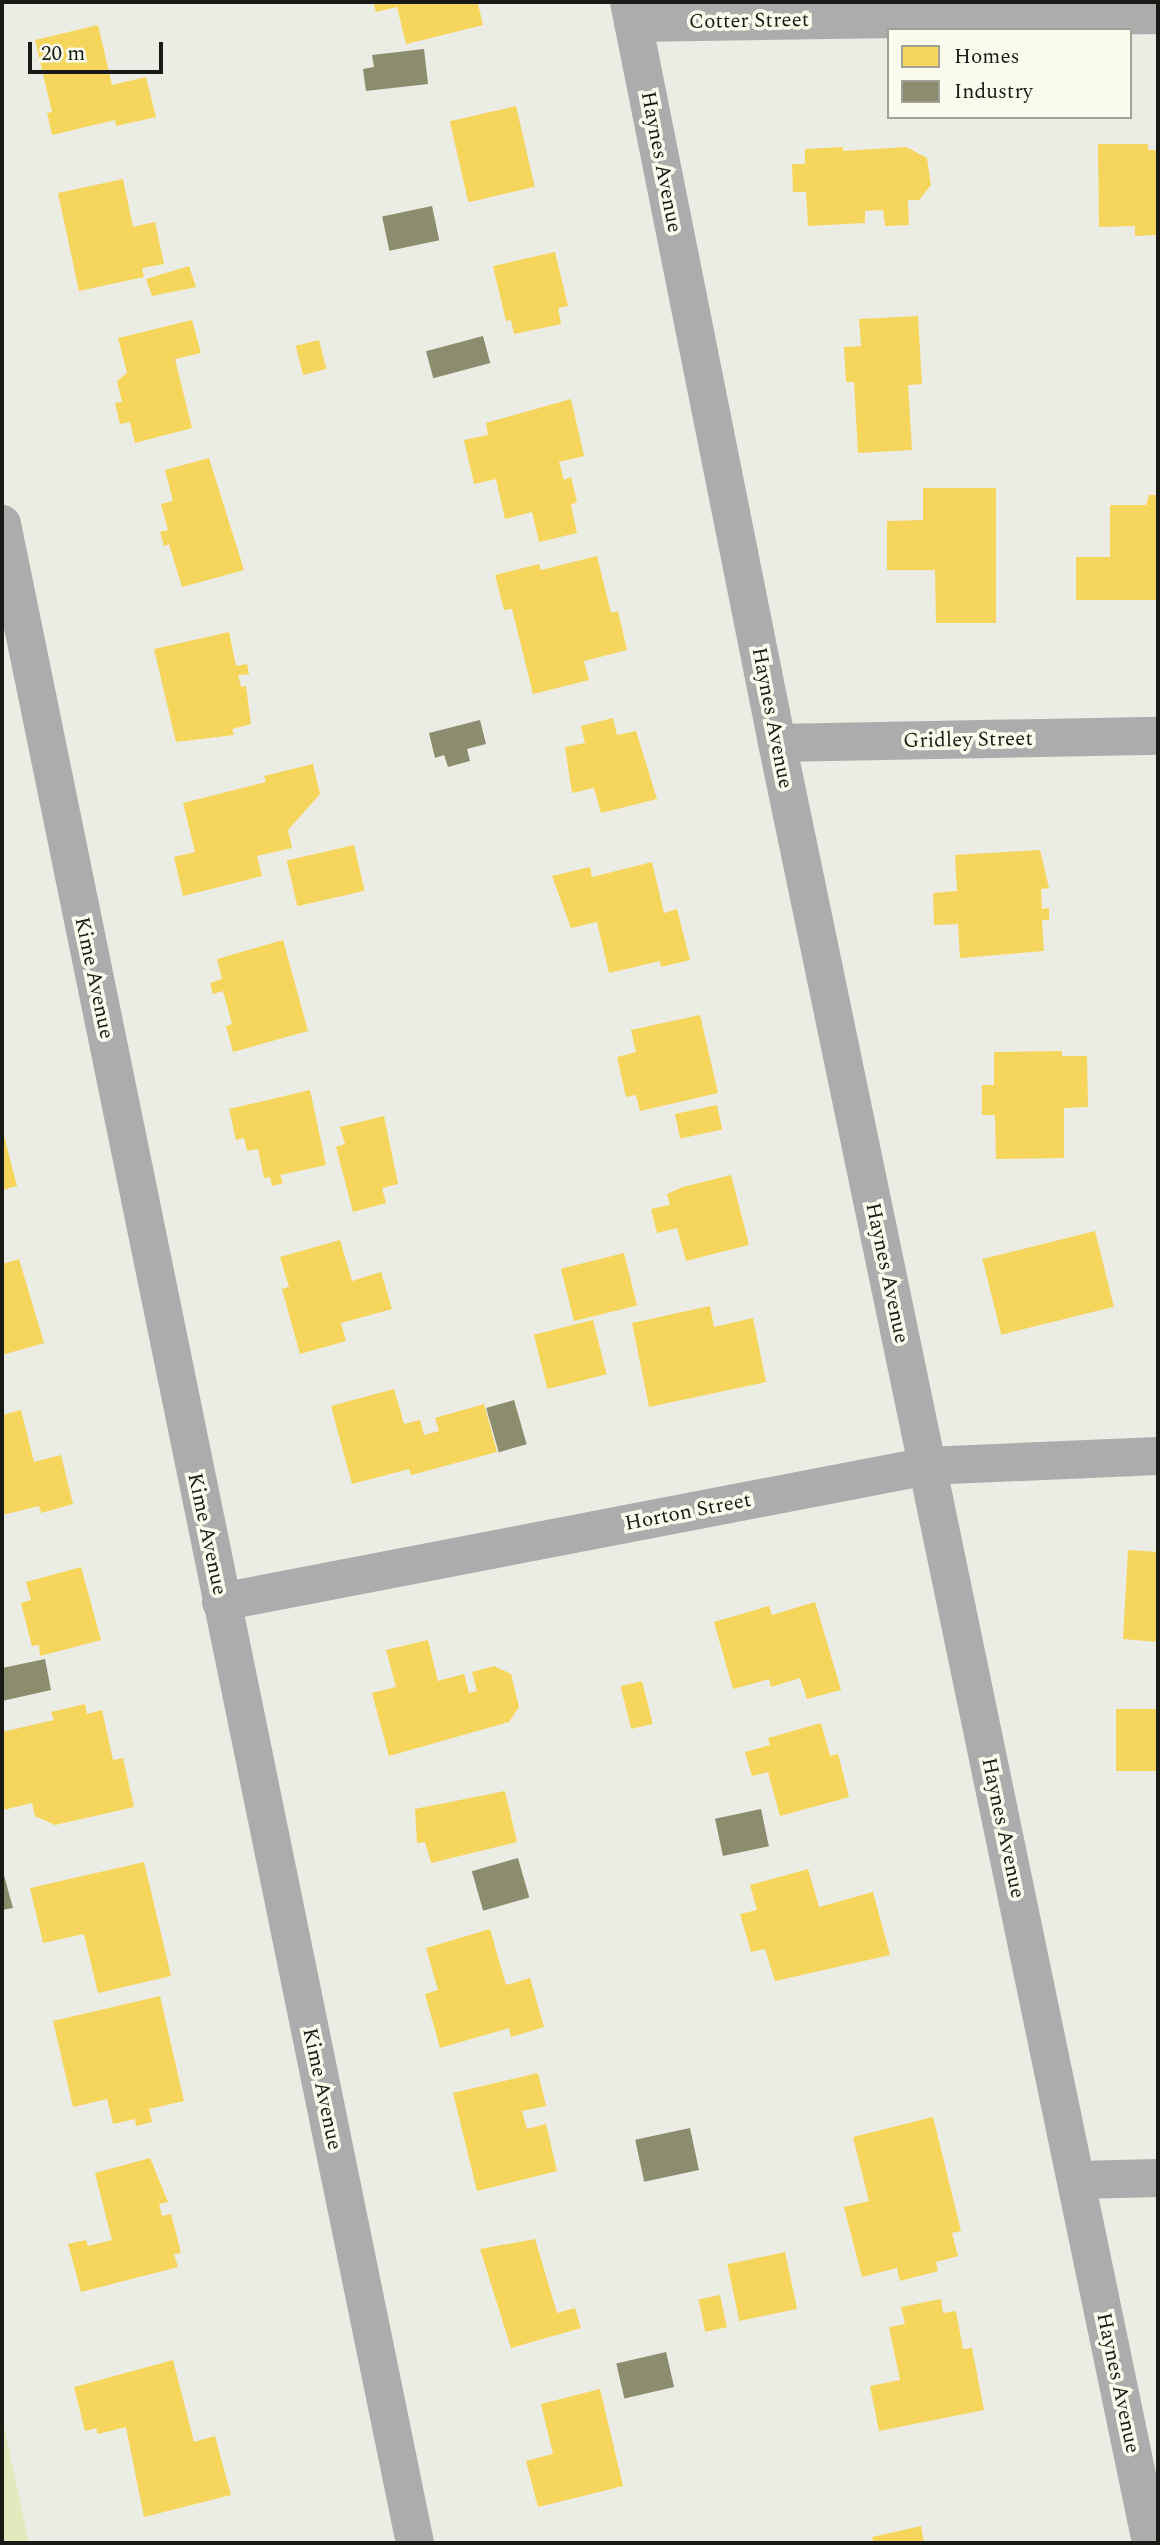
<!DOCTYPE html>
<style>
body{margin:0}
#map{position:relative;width:1160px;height:2545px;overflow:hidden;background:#ebece4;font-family:Spectral,serif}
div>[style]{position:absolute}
.green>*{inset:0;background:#e2e9bd}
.homes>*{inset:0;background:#f6d55c;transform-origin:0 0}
.industry>*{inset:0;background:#8c8c6e;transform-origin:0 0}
.street>*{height:38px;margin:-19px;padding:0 19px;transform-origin:19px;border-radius:19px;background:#adacac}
span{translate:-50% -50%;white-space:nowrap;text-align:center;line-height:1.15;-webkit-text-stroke:7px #fafdee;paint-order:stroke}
.street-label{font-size:21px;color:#191a15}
.frame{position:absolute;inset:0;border:4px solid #191a15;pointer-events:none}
.legend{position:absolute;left:887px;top:28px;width:245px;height:91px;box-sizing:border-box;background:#fafdee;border:2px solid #a0a297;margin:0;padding:9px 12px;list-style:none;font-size:21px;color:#191a15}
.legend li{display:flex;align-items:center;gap:14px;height:35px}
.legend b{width:35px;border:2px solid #a0a297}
.scale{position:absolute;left:28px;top:42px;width:135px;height:32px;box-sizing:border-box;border:4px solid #191a15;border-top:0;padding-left:9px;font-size:21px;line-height:24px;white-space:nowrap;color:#191a15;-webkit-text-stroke:5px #fafdee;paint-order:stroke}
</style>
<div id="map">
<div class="green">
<div style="clip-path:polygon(2px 2417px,29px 2543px,2px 2543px)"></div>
</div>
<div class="homes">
<div style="clip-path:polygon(373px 2px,484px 2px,478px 4px,483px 25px,406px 44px,397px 7px,376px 12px)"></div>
<div style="clip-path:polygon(98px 25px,112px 85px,146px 77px,156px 117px,116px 126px,115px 120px,52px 135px,47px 113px,52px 112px,35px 40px)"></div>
<div style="left:516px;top:106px;width:83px;height:68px;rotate:77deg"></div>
<div style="clip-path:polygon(1098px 144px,1148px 144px,1148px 150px,1158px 150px,1158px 235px,1135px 236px,1135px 226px,1099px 227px)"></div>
<div style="clip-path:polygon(843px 147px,843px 151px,906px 147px,927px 158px,931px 185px,919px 200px,908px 200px,909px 225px,885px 226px,883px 210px,865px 211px,865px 223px,808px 226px,806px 192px,793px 192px,792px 164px,805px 164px,805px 149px)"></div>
<div style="clip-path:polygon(123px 179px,133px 227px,155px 222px,164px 264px,142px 268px,144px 277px,79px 291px,58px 193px)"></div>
<div style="clip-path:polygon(555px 252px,568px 306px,558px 308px,561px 324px,514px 334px,511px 320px,506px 321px,493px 266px)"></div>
<div style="clip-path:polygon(189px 266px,196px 287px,152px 296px,146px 279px)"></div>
<div style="clip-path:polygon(918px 316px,922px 384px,908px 385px,912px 450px,858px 453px,854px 382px,846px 382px,844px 347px,861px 346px,859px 319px)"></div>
<div style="clip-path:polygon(192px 320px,201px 353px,175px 359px,192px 428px,135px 443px,130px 422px,120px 424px,115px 403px,122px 402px,117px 381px,127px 373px,118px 338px)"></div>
<div style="left:319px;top:340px;width:30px;height:24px;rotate:76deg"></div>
<div style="clip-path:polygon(571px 399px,584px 456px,559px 462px,564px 480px,571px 477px,577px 502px,571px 505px,577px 533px,539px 542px,532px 512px,505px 519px,496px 479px,474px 484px,464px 440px,488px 435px,486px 423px)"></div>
<div style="clip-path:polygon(209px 458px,244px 570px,182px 587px,169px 544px,164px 546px,160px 532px,168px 530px,161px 504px,173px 501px,165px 470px)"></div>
<div style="clip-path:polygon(923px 488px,996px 488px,996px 623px,936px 623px,935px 570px,887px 570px,887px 521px,923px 520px)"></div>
<div style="clip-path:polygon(1149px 495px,1158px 495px,1158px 600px,1076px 600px,1076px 557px,1110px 557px,1110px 505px,1146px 505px)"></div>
<div style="clip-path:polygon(597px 556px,611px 613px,618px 611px,627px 650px,584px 661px,589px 680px,533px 694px,512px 609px,504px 610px,495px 575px,539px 564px,541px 570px)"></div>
<div style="clip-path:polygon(229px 632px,236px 666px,247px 664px,249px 674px,238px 675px,241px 687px,246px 686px,251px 724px,232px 729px,234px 735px,176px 742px,154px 649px)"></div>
<div style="clip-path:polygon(613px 718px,617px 735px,636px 731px,657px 799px,601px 813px,594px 788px,572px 793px,565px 747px,585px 743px,581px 726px)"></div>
<div style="clip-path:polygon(313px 764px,320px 794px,288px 830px,292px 848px,257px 856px,262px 876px,183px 896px,174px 857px,195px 852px,183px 803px,266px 782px,264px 776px)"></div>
<div style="left:354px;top:845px;width:47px;height:69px;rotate:77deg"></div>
<div style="clip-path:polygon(1040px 850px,1049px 888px,1041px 889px,1042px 909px,1049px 908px,1049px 920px,1042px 920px,1044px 951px,960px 958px,958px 924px,934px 925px,933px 893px,957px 891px,955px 855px)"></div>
<div style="clip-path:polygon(652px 862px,664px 913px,677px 909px,690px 960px,661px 967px,660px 961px,609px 973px,597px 922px,571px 928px,552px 876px,590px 867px,592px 877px)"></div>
<div style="clip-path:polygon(283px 940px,308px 1031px,233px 1052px,226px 1026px,232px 1024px,223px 991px,213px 994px,210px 983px,222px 979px,217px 959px)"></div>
<div style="clip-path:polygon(700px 1015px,718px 1093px,640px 1111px,636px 1095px,626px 1097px,617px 1057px,636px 1052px,631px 1030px)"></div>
<div style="clip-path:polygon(1062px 1051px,1062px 1056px,1087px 1056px,1088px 1107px,1064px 1108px,1064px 1158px,996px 1159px,995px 1115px,982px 1115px,982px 1085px,994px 1085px,994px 1052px)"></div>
<div style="clip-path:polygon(310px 1090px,326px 1165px,280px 1175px,283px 1183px,272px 1186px,270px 1177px,264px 1178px,258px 1149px,247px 1151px,244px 1138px,236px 1140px,229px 1109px)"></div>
<div style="left:717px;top:1105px;width:25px;height:43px;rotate:78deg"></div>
<div style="clip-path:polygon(384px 1116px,398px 1184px,382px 1188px,386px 1203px,353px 1212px,336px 1147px,345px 1144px,340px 1127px)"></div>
<div style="clip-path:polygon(2px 1128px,17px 1186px,2px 1190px)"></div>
<div style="clip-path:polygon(731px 1175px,749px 1245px,686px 1261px,677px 1228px,657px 1233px,651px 1209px,670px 1205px,667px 1194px,683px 1187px)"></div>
<div style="left:1095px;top:1231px;width:78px;height:116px;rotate:76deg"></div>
<div style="clip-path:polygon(340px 1240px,352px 1281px,381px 1272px,392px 1309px,341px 1323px,346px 1341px,300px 1354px,282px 1289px,289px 1287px,280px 1257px)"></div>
<div style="left:624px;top:1253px;width:54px;height:65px;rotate:76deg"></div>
<div style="clip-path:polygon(19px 1259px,44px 1343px,2px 1355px,2px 1264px)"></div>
<div style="clip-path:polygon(710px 1306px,714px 1327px,753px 1318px,766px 1382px,649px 1407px,632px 1323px)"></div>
<div style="left:593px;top:1320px;width:56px;height:61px;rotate:76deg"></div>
<div style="clip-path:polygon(394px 1389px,404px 1424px,420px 1420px,424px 1435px,439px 1431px,435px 1418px,484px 1404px,497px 1452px,411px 1475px,409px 1469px,352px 1484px,331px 1406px)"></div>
<div style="clip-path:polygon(21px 1410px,34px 1462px,61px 1455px,73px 1504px,41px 1513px,39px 1506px,2px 1515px,2px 1415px)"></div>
<div style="clip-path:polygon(1128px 1550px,1158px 1552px,1158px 1642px,1123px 1639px)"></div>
<div style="clip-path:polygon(81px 1567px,101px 1640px,40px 1656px,39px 1645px,32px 1646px,21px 1603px,31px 1600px,26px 1582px)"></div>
<div style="clip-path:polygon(815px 1602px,841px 1690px,807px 1699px,800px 1678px,771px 1687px,769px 1679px,733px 1689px,714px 1622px,769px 1606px,772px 1615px)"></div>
<div style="clip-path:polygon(428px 1640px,438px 1681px,464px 1674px,469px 1693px,477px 1691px,472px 1672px,494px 1666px,511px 1674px,519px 1707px,509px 1722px,389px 1756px,372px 1693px,396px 1687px,386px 1650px)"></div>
<div style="left:642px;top:1681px;width:44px;height:22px;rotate:76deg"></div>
<div style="clip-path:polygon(85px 1704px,87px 1714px,102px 1710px,113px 1760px,123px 1758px,134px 1807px,55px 1825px,35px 1816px,32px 1803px,3px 1810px,2px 1732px,54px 1720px,51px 1712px)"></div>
<div style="left:1116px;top:1709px;width:42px;height:62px"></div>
<div style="clip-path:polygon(821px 1723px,830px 1756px,838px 1754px,849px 1797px,780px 1816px,768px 1772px,752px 1776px,745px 1752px,770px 1745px,768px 1738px)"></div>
<div style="clip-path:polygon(505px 1791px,517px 1842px,431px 1863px,425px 1842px,417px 1843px,415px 1809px)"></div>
<div style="clip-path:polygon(144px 1862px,171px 1976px,98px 1993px,84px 1934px,43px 1943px,30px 1888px)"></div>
<div style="clip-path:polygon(808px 1869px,819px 1907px,873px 1892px,890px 1955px,775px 1981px,765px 1949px,751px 1952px,740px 1914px,757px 1910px,750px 1885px)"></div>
<div style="clip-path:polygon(490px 1929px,506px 1985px,530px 1978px,544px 2027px,511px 2037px,509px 2028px,440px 2048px,425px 1994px,438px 1990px,426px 1948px)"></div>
<div style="clip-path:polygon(160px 1996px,184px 2101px,149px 2109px,152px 2122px,136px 2126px,135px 2119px,113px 2124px,107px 2099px,73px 2107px,53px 2021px)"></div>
<div style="clip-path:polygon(538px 2073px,546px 2106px,522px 2111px,527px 2129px,546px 2124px,557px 2171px,477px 2191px,453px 2093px)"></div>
<div style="clip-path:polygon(933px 2117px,961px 2231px,952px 2233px,958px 2256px,936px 2262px,938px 2271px,900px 2281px,897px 2268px,862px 2277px,844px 2207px,869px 2201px,853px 2137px)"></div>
<div style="clip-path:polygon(150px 2158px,168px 2202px,159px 2204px,162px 2216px,171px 2214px,181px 2253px,174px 2254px,178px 2267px,81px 2292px,68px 2244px,86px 2240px,88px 2246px,112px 2240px,95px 2173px)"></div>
<div style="clip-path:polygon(535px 2239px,557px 2313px,575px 2308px,581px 2328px,511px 2348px,480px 2249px)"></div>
<div style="left:785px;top:2252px;width:58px;height:59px;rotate:78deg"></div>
<div style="left:720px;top:2295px;width:33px;height:22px;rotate:78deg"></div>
<div style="clip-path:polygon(941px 2299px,943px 2313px,956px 2311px,963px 2349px,972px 2348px,984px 2410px,879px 2431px,870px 2386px,900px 2380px,889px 2327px,905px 2324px,901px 2307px)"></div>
<div style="clip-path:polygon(173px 2360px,194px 2442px,215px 2436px,231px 2495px,144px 2517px,126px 2427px,98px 2434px,96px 2428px,85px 2431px,74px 2387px)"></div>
<div style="clip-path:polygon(600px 2389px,623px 2486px,538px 2507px,526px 2461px,553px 2454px,541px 2404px)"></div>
<div style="clip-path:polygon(921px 2526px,924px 2543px,874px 2543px,872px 2537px)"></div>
</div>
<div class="industry">
<div style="clip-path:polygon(424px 49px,428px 84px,366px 91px,363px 69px,374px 67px,372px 55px)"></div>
<div style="left:432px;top:206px;width:35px;height:51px;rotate:78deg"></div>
<div style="left:483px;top:336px;width:28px;height:59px;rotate:75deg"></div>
<div style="clip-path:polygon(480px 720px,486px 744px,467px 749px,470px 761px,448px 767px,444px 755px,435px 758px,429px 733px)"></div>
<div style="left:514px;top:1400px;width:46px;height:29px;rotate:74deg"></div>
<div style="clip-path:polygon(45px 1659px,51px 1690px,2px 1701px,2px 1668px)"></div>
<div style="left:761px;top:1809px;width:38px;height:47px;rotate:78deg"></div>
<div style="left:518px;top:1858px;width:41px;height:48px;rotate:74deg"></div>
<div style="clip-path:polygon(2px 1868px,13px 1908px,2px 1910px)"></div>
<div style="left:690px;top:2128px;width:43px;height:56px;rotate:78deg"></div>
<div style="left:666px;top:2352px;width:36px;height:51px;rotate:77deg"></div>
</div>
<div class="street">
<div style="left:629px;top:2px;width:756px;rotate:78.7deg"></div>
<div style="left:777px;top:743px;width:1838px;rotate:78.26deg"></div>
<div style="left:633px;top:23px;width:525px;rotate:-0.87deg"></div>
<div style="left:2px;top:524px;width:2061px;rotate:78.44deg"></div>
<div style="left:777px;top:743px;width:381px;rotate:-1.1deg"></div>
<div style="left:221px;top:1602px;width:719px;rotate:-10.9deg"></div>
<div style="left:927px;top:1466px;width:231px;rotate:-2.5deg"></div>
<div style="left:1077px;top:2180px;width:81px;rotate:-1.4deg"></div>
</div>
<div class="street-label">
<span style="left:749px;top:21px;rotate:-1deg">Cotter Street</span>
<span style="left:661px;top:162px;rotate:79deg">Haynes Avenue</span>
<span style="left:772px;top:718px;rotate:79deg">Haynes Avenue</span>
<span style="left:968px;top:740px;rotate:-1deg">Gridley Street</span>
<span style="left:94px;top:978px;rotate:78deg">Kime Avenue</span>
<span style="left:887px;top:1273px;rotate:78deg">Haynes Avenue</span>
<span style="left:688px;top:1512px;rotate:-11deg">Horton Street</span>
<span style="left:207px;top:1534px;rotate:78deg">Kime Avenue</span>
<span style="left:1003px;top:1828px;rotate:78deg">Haynes Avenue</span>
<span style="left:322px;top:2089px;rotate:78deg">Kime Avenue</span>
<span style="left:1118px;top:2383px;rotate:78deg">Haynes Avenue</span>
</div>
<div class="frame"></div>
<ul class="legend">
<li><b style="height:19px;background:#f6d55c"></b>Homes</li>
<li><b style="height:19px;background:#8c8c6e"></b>Industry</li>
</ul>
<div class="scale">20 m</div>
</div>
